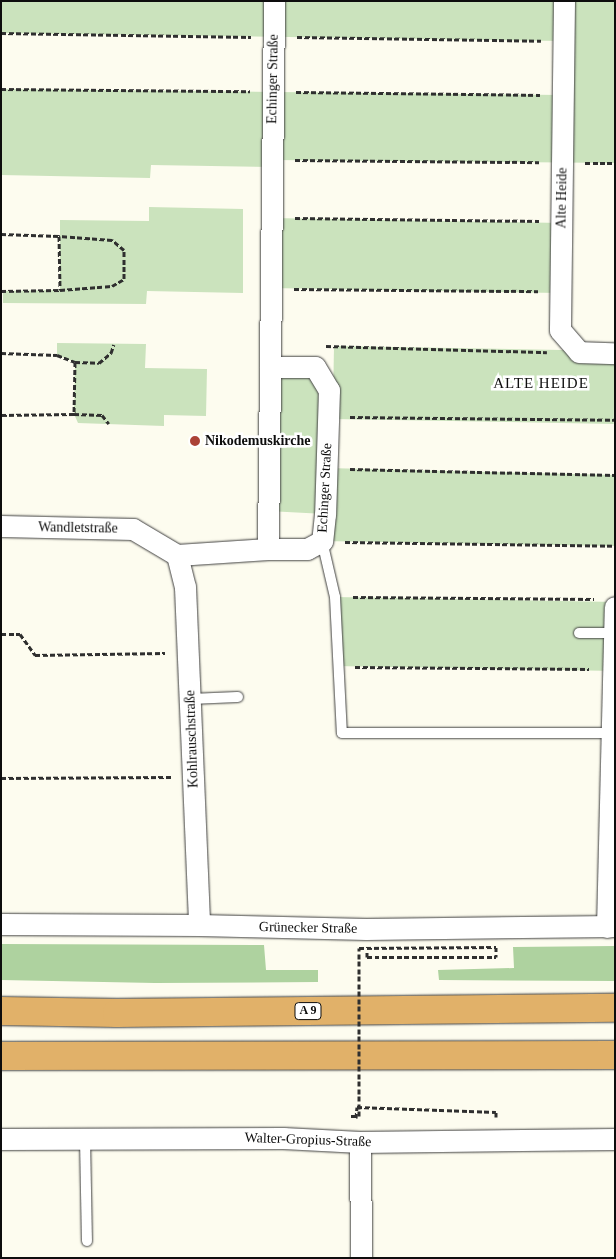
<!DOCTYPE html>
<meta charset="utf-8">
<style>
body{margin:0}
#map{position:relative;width:616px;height:1259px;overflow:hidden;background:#fdfcef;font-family:"Times New Roman",serif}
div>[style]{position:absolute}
.green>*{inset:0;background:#cbe3bd;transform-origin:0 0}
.forest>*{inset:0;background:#aed29f}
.path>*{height:3px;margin-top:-1.5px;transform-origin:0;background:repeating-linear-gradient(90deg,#2f2f2f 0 5px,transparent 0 7.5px)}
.roads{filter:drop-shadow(0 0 1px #404040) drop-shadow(0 0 1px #404040)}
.service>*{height:10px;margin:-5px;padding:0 5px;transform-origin:5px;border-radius:5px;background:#fff}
.minor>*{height:21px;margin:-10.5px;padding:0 10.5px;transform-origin:10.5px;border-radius:10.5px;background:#fff}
.motorway>*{height:28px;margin:-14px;padding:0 14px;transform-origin:14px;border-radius:14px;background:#e1b169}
.path-bridge>*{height:3px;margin-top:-1.5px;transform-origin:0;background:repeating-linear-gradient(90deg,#2f2f2f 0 5px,transparent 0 7.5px)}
.dots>*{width:14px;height:14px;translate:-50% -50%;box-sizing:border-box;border:2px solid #fff;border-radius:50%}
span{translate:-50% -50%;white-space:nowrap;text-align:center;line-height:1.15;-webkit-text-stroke:5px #fff;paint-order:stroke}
.shield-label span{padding:1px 4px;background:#fff;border:1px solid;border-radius:4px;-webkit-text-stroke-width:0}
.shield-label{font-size:12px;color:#0d0d0d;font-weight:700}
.street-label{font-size:14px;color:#0d0d0d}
.poi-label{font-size:14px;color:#0d0d0d;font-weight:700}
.left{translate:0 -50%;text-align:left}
.neighbourhood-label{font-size:15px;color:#0d0d0d;letter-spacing:1px}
.frame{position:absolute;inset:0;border:2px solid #0d0d0d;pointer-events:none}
</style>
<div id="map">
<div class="green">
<div style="clip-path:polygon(1px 1px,615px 1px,615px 163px,273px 160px,272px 167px,151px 165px,150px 178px,1px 175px,1px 89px,563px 95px,564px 41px,1px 33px)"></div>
<div style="clip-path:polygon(149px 207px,243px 209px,243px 293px,147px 291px,146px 304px,3px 303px,3px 291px,60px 290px,60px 220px,149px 221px)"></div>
<div style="left:272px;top:218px;width:289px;height:70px;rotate:1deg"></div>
<div style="clip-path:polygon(57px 343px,146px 344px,145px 368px,207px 369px,206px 416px,164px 415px,164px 426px,78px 423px,74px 414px,75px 362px,57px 355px)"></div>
<div style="left:334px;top:346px;width:281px;height:73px;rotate:1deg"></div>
<div style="clip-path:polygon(270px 367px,315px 367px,327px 468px,615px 475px,615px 546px,322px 541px,325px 514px,268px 511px)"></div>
<div style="left:335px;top:597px;width:280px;height:69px;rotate:1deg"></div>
</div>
<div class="forest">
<div style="clip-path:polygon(1px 944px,264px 945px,266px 970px,318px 970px,318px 982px,155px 983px,1px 980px)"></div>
<div style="clip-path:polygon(615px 946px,615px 981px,439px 980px,438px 970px,514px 968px,513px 947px)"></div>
</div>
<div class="path">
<div style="left:1px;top:33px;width:250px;rotate:0.9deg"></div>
<div style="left:297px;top:37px;width:244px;rotate:0.9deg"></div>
<div style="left:1px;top:89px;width:249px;rotate:0.5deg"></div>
<div style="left:296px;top:92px;width:244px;rotate:0.7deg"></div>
<div style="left:295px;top:160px;width:244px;rotate:0.5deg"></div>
<div style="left:585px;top:163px;width:30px"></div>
<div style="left:295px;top:218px;width:244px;rotate:0.7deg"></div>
<div style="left:1px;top:234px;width:58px;rotate:2deg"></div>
<div style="left:294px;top:289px;width:244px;rotate:0.5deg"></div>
<div style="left:1px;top:291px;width:59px;rotate:-1deg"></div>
<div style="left:60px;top:290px;width:52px;rotate:-4.4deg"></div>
<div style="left:112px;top:286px;width:14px;rotate:-30deg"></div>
<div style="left:124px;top:279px;width:29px;rotate:-90deg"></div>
<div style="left:124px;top:250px;width:16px;rotate:-140deg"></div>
<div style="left:112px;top:240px;width:53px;rotate:-175.7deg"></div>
<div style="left:59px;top:236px;width:54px;rotate:88.9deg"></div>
<div style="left:326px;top:346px;width:221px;rotate:1.6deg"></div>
<div style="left:1px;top:353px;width:56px;rotate:2deg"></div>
<div style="left:57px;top:355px;width:19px;rotate:21deg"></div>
<div style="left:75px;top:362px;width:52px;rotate:91.1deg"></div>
<div style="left:74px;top:414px;width:73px;rotate:179.2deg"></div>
<div style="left:75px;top:362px;width:24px;rotate:2deg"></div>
<div style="left:99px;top:363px;width:16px;rotate:-40deg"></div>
<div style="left:111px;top:353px;width:9px;rotate:-72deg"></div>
<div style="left:74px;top:414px;width:28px;rotate:2deg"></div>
<div style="left:102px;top:415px;width:11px;rotate:52deg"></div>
<div style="left:350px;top:417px;width:265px;rotate:0.6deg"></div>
<div style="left:350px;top:469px;width:265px;rotate:1.3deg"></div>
<div style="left:345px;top:542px;width:270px;rotate:0.8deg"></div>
<div style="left:353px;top:597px;width:241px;rotate:0.5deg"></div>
<div style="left:1px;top:634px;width:19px"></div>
<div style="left:20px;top:634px;width:26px;rotate:54deg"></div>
<div style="left:35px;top:655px;width:130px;rotate:-0.9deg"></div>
<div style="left:355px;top:667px;width:234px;rotate:0.5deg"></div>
<div style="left:1px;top:778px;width:170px;rotate:-0.3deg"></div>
<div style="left:367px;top:952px;width:5px;rotate:90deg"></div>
<div style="left:367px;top:957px;width:129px"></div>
<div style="left:356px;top:1118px;width:11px;rotate:-85deg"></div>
<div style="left:357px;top:1107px;width:139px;rotate:2.1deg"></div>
<div style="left:496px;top:1112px;width:5px;rotate:90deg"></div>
</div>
<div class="roads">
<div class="service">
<div style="left:322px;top:541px;width:57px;rotate:76.9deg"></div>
<div style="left:335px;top:597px;width:136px;rotate:87.1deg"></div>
<div style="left:342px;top:733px;width:270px"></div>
<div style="left:579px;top:633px;width:35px"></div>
<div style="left:190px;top:699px;width:48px;rotate:-2.4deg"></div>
<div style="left:85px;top:1139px;width:102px;rotate:88.9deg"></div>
</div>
<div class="minor">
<div style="left:564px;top:1px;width:329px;rotate:90.7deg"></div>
<div style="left:560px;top:330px;width:29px;rotate:49deg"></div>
<div style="left:579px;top:352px;width:36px;rotate:2deg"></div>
<div style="left:270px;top:367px;width:45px"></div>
<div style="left:315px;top:367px;width:27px;rotate:59deg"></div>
<div style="left:329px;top:390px;width:124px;rotate:91.8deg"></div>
<div style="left:325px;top:514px;width:27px;rotate:96deg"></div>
<div style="left:322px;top:541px;width:17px;rotate:152deg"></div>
<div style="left:307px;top:549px;width:39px;rotate:180deg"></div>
<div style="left:268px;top:549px;width:548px;rotate:-89.37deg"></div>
<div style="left:1px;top:526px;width:132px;rotate:1.3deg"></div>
<div style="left:133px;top:529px;width:51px;rotate:30.6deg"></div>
<div style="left:177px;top:555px;width:91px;rotate:-3.8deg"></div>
<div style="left:177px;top:555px;width:33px;rotate:76deg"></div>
<div style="left:185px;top:587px;width:338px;rotate:87.6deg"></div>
<div style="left:1px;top:924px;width:198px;rotate:0.3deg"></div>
<div style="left:199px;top:925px;width:167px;rotate:1.4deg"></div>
<div style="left:366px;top:929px;width:249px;rotate:-0.7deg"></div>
<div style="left:607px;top:927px;width:320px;rotate:-88.6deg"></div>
<div style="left:1px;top:1139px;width:282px;rotate:-0.2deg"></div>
<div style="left:283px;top:1138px;width:77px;rotate:3deg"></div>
<div style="left:360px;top:1142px;width:255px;rotate:-0.7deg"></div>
<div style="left:360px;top:1142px;width:116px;rotate:89.5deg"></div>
</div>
<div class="motorway">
<div style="left:1px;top:1011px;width:116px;rotate:1deg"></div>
<div style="left:117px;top:1013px;width:498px;rotate:-0.6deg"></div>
<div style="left:1px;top:1056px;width:614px;rotate:-0.09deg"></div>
</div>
</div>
<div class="path-bridge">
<div style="left:351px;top:1116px;width:8px"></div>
<div style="left:359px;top:1116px;width:168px;rotate:-90deg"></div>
<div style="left:359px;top:948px;width:137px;rotate:-0.4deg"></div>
<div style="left:496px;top:947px;width:10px;rotate:90deg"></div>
</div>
<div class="dots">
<div style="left:195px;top:441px;background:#ab4237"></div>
</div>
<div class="shield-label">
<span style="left:308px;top:1011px">A 9</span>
</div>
<div class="street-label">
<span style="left:273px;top:79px;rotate:-89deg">Echinger Straße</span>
<span style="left:562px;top:198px;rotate:-89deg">Alte Heide</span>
<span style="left:325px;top:488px;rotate:-87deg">Echinger Straße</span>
<span style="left:78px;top:528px;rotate:1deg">Wandletstraße</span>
<span style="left:192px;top:739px;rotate:-92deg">Kohlrauschstraße</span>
<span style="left:308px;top:928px;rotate:1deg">Grünecker Straße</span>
<span style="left:308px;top:1140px;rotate:2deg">Walter-Gropius-Straße</span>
</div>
<div class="poi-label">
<span class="left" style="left:205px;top:441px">Nikodemuskirche</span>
</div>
<div class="neighbourhood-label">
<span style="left:541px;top:384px">ALTE HEIDE</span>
</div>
<div class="frame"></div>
</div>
